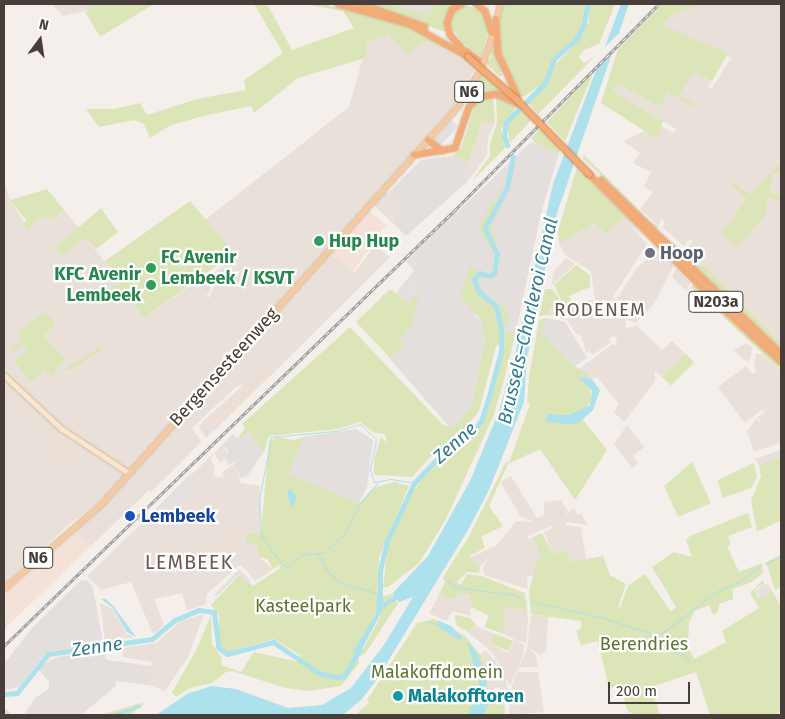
<!DOCTYPE html>
<meta charset="utf-8">
<style>
body{margin:0}
#map{position:relative;width:785px;height:719px;overflow:hidden;background:#f4efeb;font-family:"Fira Sans",sans-serif}
div>[style]{position:absolute}
.residential>*{inset:0;background:#e8e0d9;transform-origin:0 0}
.commercial>*{inset:0;background:#f4e1d8}
.industrial>*{inset:0;background:#e4dedc}
.education>*{inset:0;background:#ece0d6}
.green>*{inset:0;background:#dbe5b7;transform-origin:0 0}
.parking>*{inset:0;background:#e3e0df;transform-origin:0 0}
.round{border-radius:50%}
.water>*{inset:0;background:#ade1eb}
.pier>*{inset:0;background:#f4efeb}
.stream>*{height:1px;margin:-0.5px;padding:0 0.5px;transform-origin:0.5px;border-radius:0.5px;background:#ade1eb}
.canal>*{height:3px;margin:-1.5px;padding:0 1.5px;transform-origin:1.5px;border-radius:1.5px;background:#ade1eb}
.river>*{height:5px;margin:-2.5px;padding:0 2.5px;transform-origin:2.5px;border-radius:2.5px;background:#ade1eb}
.roads{filter:drop-shadow(0 0 1px #d3b9a0) drop-shadow(0 0 1px #d3b9a0)}
.secondary>*{height:4.5px;margin:-2.25px;padding:0 2.25px;transform-origin:2.25px;border-radius:2.25px;background:#fbe5ce}
.primary>*{height:5px;margin:-2.5px;padding:0 2.5px;transform-origin:2.5px;border-radius:2.5px;background:#f6caa1}
.highway>*{height:6px;margin:-3px;padding:0 3px;transform-origin:3px;border-radius:3px;background:#f3ac77}
.rail>*{height:3px;margin-top:-1.5px;transform-origin:0;background:repeating-linear-gradient(90deg,#fff 0 4px,#989898 0 8px);box-sizing:border-box;border-block:1px solid #989898}
.bridges{filter:drop-shadow(0 0 1px #d27e47) drop-shadow(0 0 1px #d27e47)}
.highway-bridge>*{height:6px;margin:-3px;padding:0 3px;transform-origin:3px;border-radius:3px;background:#f3ac77}
.dots>*{width:14px;height:14px;translate:-50% -50%;box-sizing:border-box;border:2px solid #fff;border-radius:50%}
span{translate:-50% -50%;white-space:nowrap;text-align:center;line-height:1.15;-webkit-text-stroke:4.5px #fff;paint-order:stroke}
.shield-label span{padding:1px 4px;background:#fff;border:1px solid;border-radius:4px;-webkit-text-stroke-width:0}
.shield-label{font-size:16px;color:#483e39;font-weight:700}
.leisure-label{font-size:18px;color:#27864d;font-weight:700}
.left{translate:0 -50%;text-align:left}
.right{translate:-100% -50%;text-align:right}
.worship-label{font-size:18px;color:#5b616d;font-weight:700}
.street-label{font-size:18px;color:#483e39}
.transit-label{font-size:18px;color:#164399;font-weight:700}
.park-label{font-size:18px;color:#5b7630}
.culture-label{font-size:18px;color:#0d838f;font-weight:700}
.neighbourhood-label{font-size:19px;color:#6a5a51;letter-spacing:1px}
.water-label{font-size:19px;color:#327c8d;font-style:italic}
.quarter-label{font-size:20px;color:#6a5a51;letter-spacing:1px}
.frame{position:absolute;inset:0;border:5px solid #483e39;pointer-events:none}
.north{position:absolute;left:15px;top:15px;width:50px;height:50px;-webkit-text-stroke:4px #fff;paint-order:stroke;rotate:14deg;font-size:14px;font-weight:700;line-height:20px;text-align:center;color:#483e39}
.north::after{content:'';display:block;margin:auto;width:18px;height:22px;background:#483e39;clip-path:polygon(50% 0,100% 100%,50% 72%,0 100%)}
.scale{position:absolute;left:608px;top:682px;width:82px;height:22px;box-sizing:border-box;border:2px solid #483e39;border-top:0;padding-left:6px;font-size:15px;line-height:18px;white-space:nowrap;color:#483e39;-webkit-text-stroke:4px #fff;paint-order:stroke}
</style>
<div id="map">
<div class="residential">
<div style="clip-path:polygon(52px 4px,117px 4px,63px 16px)"></div>
<div style="clip-path:polygon(701px 4px,781px 4px,781px 344px,706px 267px,694px 263px,684px 253px,693px 240px,689px 239px,684px 246px,663px 228px,664px 221px,661px 219px,659px 226px,640px 209px,653px 192px,644px 186px,651px 172px,633px 163px,640px 153px,623px 141px,644px 131px,657px 138px,661px 126px,674px 133px,676px 129px,613px 91px,617px 82px,659px 107px,668px 92px,696px 105px,678px 95px,694px 72px,712px 81px,708px 87px,712px 88px,731px 58px,663px 25px,670px 16px)"></div>
<div style="clip-path:polygon(400px 30px,429px 41px,476px 67px,452px 109px,102px 500px,68px 525px,4px 584px,4px 181px,9px 198px,29px 230px,35px 221px,43px 215px,51px 220px,64px 210px,79px 228px,54px 248px,63px 256px,86px 238px,116px 276px,95px 291px,112px 292px,119px 299px,126px 294px,144px 318px,187px 288px,192px 294px,201px 288px,209px 298px,215px 285px,209px 277px,237px 256px,205px 220px,349px 107px,367px 43px)"></div>
<div style="clip-path:polygon(482px 121px,495px 123px,488px 137px,487px 155px,468px 181px,464px 175px)"></div>
<div style="left:386px;top:192px;width:25px;height:18px;rotate:43deg"></div>
<div style="clip-path:polygon(624px 217px,647px 244px,613px 297px,616px 300px,636px 269px,659px 249px,674px 265px,654px 304px,636px 323px,625px 319px,626px 328px,637px 326px,662px 350px,672px 341px,685px 353px,661px 376px,655px 371px,655px 381px,624px 422px,614px 412px,619px 404px,597px 377px,593px 379px,578px 370px,612px 344px,616px 345px,617px 339px,614px 336px,609px 338px,611px 342px,593px 355px,589px 350px,586px 353px,582px 336px,577px 335px,567px 320px,547px 315px,553px 306px,564px 312px,583px 301px,595px 300px,591px 271px,565px 255px,559px 244px,595px 223px)"></div>
<div style="clip-path:polygon(375px 245px,390px 257px,264px 382px,237px 386px,192px 428px,201px 442px,151px 492px,149px 490px,91px 546px,80px 537px,75px 531px,121px 487px,330px 253px,355px 272px)"></div>
<div style="clip-path:polygon(566px 258px,575px 264px,552px 285px,553px 272px)"></div>
<div style="clip-path:polygon(676px 268px,690px 283px,686px 291px,672px 277px)"></div>
<div style="clip-path:polygon(747px 343px,753px 347px,749px 362px,754px 363px,756px 353px,763px 355px,781px 371px,781px 443px,754px 452px,747px 431px,757px 418px,765px 432px,758px 417px,764px 413px,763px 409px,745px 423px,718px 387px,746px 366px,753px 374px,756px 372px,754px 363px,748px 362px,744px 360px,734px 350px)"></div>
<div style="clip-path:polygon(627px 425px,644px 447px,633px 456px,638px 463px,632px 468px,614px 444px)"></div>
<div style="clip-path:polygon(222px 445px,234px 462px,229px 466px,225px 458px,220px 463px,214px 453px,210px 459px,215px 467px,213px 476px,224px 478px,222px 472px,235px 464px,241px 483px,260px 486px,261px 533px,248px 545px,257px 544px,259px 557px,273px 569px,255px 581px,241px 565px,237px 567px,207px 594px,206px 605px,187px 610px,182px 593px,154px 599px,164px 625px,153px 634px,131px 582px,101px 590px,87px 576px)"></div>
<div style="clip-path:polygon(781px 450px,781px 457px,759px 466px,755px 459px)"></div>
<div style="clip-path:polygon(511px 476px,537px 518px,544px 515px,544px 502px,561px 500px,568px 511px,565px 516px,573px 508px,578px 515px,581px 513px,587px 525px,566px 522px,566px 525px,581px 527px,586px 559px,570px 562px,568px 550px,553px 555px,544px 532px,552px 529px,551px 526px,528px 536px,528px 539px,533px 537px,542px 558px,537px 560px,535px 576px,527px 576px,528px 589px,484px 575px,483px 567px,490px 556px,480px 567px,469px 558px,497px 545px,516px 521px,536px 522px,521px 517px,500px 482px)"></div>
<div style="clip-path:polygon(767px 583px,780px 604px,767px 610px,756px 590px)"></div>
<div style="clip-path:polygon(458px 593px,472px 595px,470px 616px,453px 611px,446px 621px,429px 613px,439px 595px)"></div>
<div style="clip-path:polygon(100px 603px,113px 609px,127px 634px,134px 637px,105px 641px)"></div>
<div style="clip-path:polygon(505px 608px,527px 610px,528px 620px,526px 643px,514px 640px,525px 645px,522px 659px,510px 686px,505px 677px,508px 690px,501px 697px,499px 687px,488px 690px,479px 656px,485px 650px,503px 669px,491px 651px,467px 632px,477px 626px,495px 634px,492px 645px,509px 653px,514px 639px,504px 634px)"></div>
<div style="clip-path:polygon(204px 614px,188px 657px,165px 691px,149px 685px,152px 662px,123px 657px,123px 648px,156px 643px,181px 621px)"></div>
<div style="clip-path:polygon(531px 615px,548px 616px,546px 651px,540px 655px,528px 647px,536px 655px,538px 667px,521px 667px,518px 672px,538px 672px,544px 712px,509px 715px,510px 693px,515px 677px,527px 649px)"></div>
</div>
<div class="commercial">
<div style="clip-path:polygon(369px 211px,386px 225px,353px 271px,330px 253px)"></div>
<div style="clip-path:polygon(75px 531px,91px 546px,4px 629px,4px 594px)"></div>
</div>
<div class="industrial">
<div style="clip-path:polygon(390px 4px,436px 4px,430px 15px)"></div>
<div style="clip-path:polygon(531px 142px,559px 153px,541px 213px,515px 336px,504px 331px,508px 314px,504px 313px,506px 306px,490px 299px,481px 291px,477px 270px,469px 267px,475px 316px,481px 320px,485px 340px,472px 406px,451px 429px,390px 359px,404px 345px,399px 339px,409px 303px,396px 293px,414px 271px,406px 261px)"></div>
<div style="clip-path:polygon(453px 156px,468px 163px,464px 175px,468px 181px,406px 236px,392px 222px,403px 209px,388px 193px,421px 160px)"></div>
<div style="clip-path:polygon(547px 318px,565px 322px,587px 358px,573px 367px,540px 331px)"></div>
<div style="clip-path:polygon(356px 429px,373px 440px,367px 487px,359px 503px,288px 474px,303px 437px)"></div>
<div style="clip-path:polygon(246px 430px,264px 452px,247px 476px,241px 478px,234px 462px,228px 459px,228px 450px,222px 445px,233px 434px,240px 440px)"></div>
<div style="clip-path:polygon(81px 580px,88px 581px,93px 588px,103px 643px,47px 652px,19px 687px,4px 690px,4px 664px,32px 628px)"></div>
<div style="clip-path:polygon(104px 651px,106px 660px,152px 666px,149px 685px,116px 681px,116px 686px,81px 715px,24px 715px,35px 698px,49px 689px,49px 682px,38px 669px,43px 664px,58px 657px)"></div>
</div>
<div class="education">
<div style="clip-path:polygon(277px 361px,282px 364px,214px 431px,203px 421px,251px 378px)"></div>
<div style="clip-path:polygon(61px 431px,82px 445px,71px 463px,46px 453px)"></div>
<div style="clip-path:polygon(233px 527px,234px 546px,225px 551px,222px 532px)"></div>
</div>
<div class="green">
<div style="clip-path:polygon(89px 4px,154px 4px,100px 37px,85px 12px,90px 10px)"></div>
<div style="clip-path:polygon(254px 4px,267px 4px,292px 50px,354px 28px,343px 11px,304px 4px,323px 4px,405px 25px,472px 63px,427px 40px,407px 54px,389px 34px,367px 43px,365px 58px,298px 78px,254px 113px,251px 106px,207px 115px,171px 125px,150px 138px,144px 124px,134px 120px,99px 127px,86px 109px,114px 109px,140px 103px,147px 115px,197px 99px,246px 90px,244px 80px,283px 53px)"></div>
<div style="clip-path:polygon(371px 4px,390px 4px,429px 15px,436px 4px,454px 4px,447px 14px,445px 31px,442px 31px)"></div>
<div style="clip-path:polygon(504px 4px,585px 4px,582px 27px,577px 35px,551px 64px,545px 82px,523px 97px,501px 59px,500px 18px)"></div>
<div style="clip-path:polygon(589px 4px,615px 4px,599px 44px,584px 50px,579px 57px,584px 63px,593px 58px,538px 114px,529px 103px,548px 82px,556px 64px,580px 39px,589px 22px)"></div>
<div style="clip-path:polygon(662px 4px,701px 4px,670px 16px,663px 25px,728px 54px,712px 81px,694px 72px,679px 95px,697px 105px,695px 107px,668px 92px,660px 107px,617px 83px,613px 91px,663px 121px,657px 139px,601px 103px,618px 49px)"></div>
<div style="clip-path:polygon(467px 5px,484px 13px,489px 29px,481px 57px,462px 42px,450px 25px,453px 14px)"></div>
<div style="clip-path:polygon(495px 40px,502px 75px,500px 77px,486px 63px,492px 57px,490px 51px)"></div>
<div style="clip-path:polygon(484px 74px,504px 94px,478px 95px,469px 100px,479px 77px)"></div>
<div style="clip-path:polygon(590px 76px,592px 76px,565px 141px,547px 122px)"></div>
<div style="clip-path:polygon(493px 97px,495px 123px,482px 121px,468px 163px,453px 156px,461px 149px,476px 102px)"></div>
<div style="clip-path:polygon(496px 97px,516px 107px,501px 129px,505px 148px,472px 181px,490px 156px,490px 144px,497px 123px)"></div>
<div style="clip-path:polygon(521px 110px,531px 120px,510px 143px,507px 126px)"></div>
<div style="clip-path:polygon(540px 129px,560px 150px,559px 153px,536px 144px,531px 138px)"></div>
<div style="clip-path:polygon(584px 155px,649px 220px,659px 227px,656px 229px,583px 158px)"></div>
<div style="clip-path:polygon(778px 165px,781px 167px,779px 174px,773px 173px,769px 192px,781px 195px,781px 201px,768px 197px,765px 215px,737px 247px,722px 233px,746px 199px,732px 186px,735px 183px,749px 195px)"></div>
<div style="clip-path:polygon(577px 167px,621px 211px,644px 237px,624px 217px,606px 234px,595px 223px,559px 244px,558px 231px)"></div>
<div style="clip-path:polygon(505px 177px,490px 218px,500px 259px,496px 258px,491px 247px,483px 239px,479px 226px)"></div>
<div style="clip-path:polygon(47px 189px,64px 210px,51px 220px,43px 216px,35px 221px,29px 231px,22px 226px,26px 220px,10px 200px)"></div>
<div style="clip-path:polygon(190px 201px,234px 253px,144px 318px,126px 294px,118px 299px,112px 292px,104px 299px,95px 290px,116px 276px,105px 261px)"></div>
<div style="clip-path:polygon(101px 208px,118px 232px,96px 249px,86px 238px,63px 256px,54px 248px)"></div>
<div style="clip-path:polygon(665px 236px,694px 263px,706px 267px,781px 344px,781px 350px,663px 239px)"></div>
<div style="clip-path:polygon(576px 265px,590px 275px,590px 287px,569px 296px,572px 304px,565px 308px,554px 285px)"></div>
<div style="clip-path:polygon(469px 267px,477px 269px,481px 291px,490px 299px,506px 306px,504px 312px,509px 314px,504px 331px,515px 336px,503px 384px,493px 417px,446px 519px,419px 563px,388px 587px,383px 587px,388px 545px,407px 501px,422px 479px,452px 448px,481px 426px,503px 341px,496px 346px,479px 411px,462px 432px,434px 453px,412px 477px,374px 475px,374px 459px,381px 437px,388px 443px,385px 434px,374px 433px,360px 422px,338px 429px,269px 436px,264px 452px,247px 431px,240px 440px,238px 438px,245px 428px,242px 424px,350px 327px,442px 424px,452px 428px,472px 406px,485px 340px,481px 320px,461px 297px)"></div>
<div style="left:694px;top:284px;width:119px;height:4px;rotate:43deg"></div>
<div style="clip-path:polygon(390px 289px,409px 303px,416px 294px,418px 299px,412px 326px,399px 339px,405px 345px,390px 358px,356px 322px)"></div>
<div style="clip-path:polygon(545px 289px,552px 289px,557px 295px,561px 307px,552px 306px,547px 315px,539px 316px)"></div>
<div style="clip-path:polygon(46px 311px,55px 325px,43px 336px,65px 359px,52px 376px,44px 369px,31px 382px,14px 361px,27px 350px,22px 344px,14px 352px,11px 348px,21px 340px,18px 331px)"></div>
<div style="clip-path:polygon(547px 318px,540px 331px,568px 361px,593px 379px,578px 376px,587px 384px,593px 398px,583px 411px,569px 415px,548px 414px,545px 420px,569px 425px,583px 420px,607px 450px,575px 500px,540px 449px,508px 464px,489px 506px,503px 526px,481px 537px,485px 548px,469px 556px,480px 567px,479px 573px,467px 572px,457px 582px,461px 585px,467px 574px,481px 576px,525px 593px,527px 610px,505px 608px,504px 634px,484px 627px,489px 616px,471px 607px,471px 595px,458px 593px,456px 598px,448px 599px,439px 595px,446px 580px,443px 577px,468px 538px,506px 462px,509px 463px,530px 404px,527px 403px,529px 377px,539px 320px)"></div>
<div style="clip-path:polygon(100px 347px,102px 349px,72px 370px,64px 369px)"></div>
<div style="left:685px;top:353px;width:13px;height:33px;rotate:45deg"></div>
<div style="clip-path:polygon(303px 437px,289px 474px,359px 503px,374px 488px,394px 482px,409px 486px,379px 557px,377px 615px,357px 652px,359px 663px,341px 686px,309px 691px,286px 688px,232px 671px,226px 672px,212px 683px,190px 688px,176px 697px,172px 692px,196px 651px,211px 615px,212px 644px,222px 658px,221px 665px,241px 672px,254px 652px,298px 662px,300px 655px,274px 639px,227px 652px,223px 650px,219px 643px,219px 615px,211px 605px,240px 574px,253px 586px,279px 569px,281px 564px,273px 569px,267px 559px,259px 557px,256px 544px,248px 545px,246px 534px,261px 533px,269px 442px,277px 437px,294px 440px)"></div>
<div style="clip-path:polygon(781px 457px,781px 520px,757px 532px,751px 500px,761px 477px,759px 466px)"></div>
<div style="clip-path:polygon(692px 462px,711px 503px,678px 517px,664px 486px)"></div>
<div style="clip-path:polygon(754px 463px,757px 477px,751px 488px,722px 498px,718px 480px)"></div>
<div style="clip-path:polygon(748px 513px,752px 527px,728px 536px,731px 545px,727px 546px,739px 572px,762px 563px,763px 573px,752px 582px,733px 589px,733px 599px,719px 604px,718px 612px,713px 615px,709px 605px,695px 611px,689px 622px,688px 647px,694px 659px,726px 642px,722px 631px,759px 608px,750px 593px,763px 580px,764px 584px,755px 589px,758px 598px,760px 596px,771px 600px,768px 592px,771px 590px,781px 607px,781px 711px,775px 715px,710px 715px,696px 672px,651px 687px,660px 715px,634px 715px,627px 710px,621px 685px,609px 688px,598px 641px,581px 645px,576px 631px,581px 628px,581px 621px,531px 614px,529px 592px,537px 560px,542px 558px,533px 537px,542px 533px,553px 554px,568px 550px,570px 562px,603px 556px,610px 575px,626px 584px,618px 607px,620px 608px,628px 586px,645px 574px,671px 612px,676px 607px,652px 567px,674px 552px,692px 557px,686px 540px,690px 536px)"></div>
<div style="clip-path:polygon(781px 555px,781px 587px,775px 590px,766px 562px)"></div>
<div style="clip-path:polygon(391px 594px,398px 603px,365px 654px,360px 656px,380px 617px,382px 597px)"></div>
<div style="clip-path:polygon(455px 615px,470px 618px,476px 625px,468px 632px,456px 625px)"></div>
<div style="clip-path:polygon(433px 619px,465px 636px,482px 657px,490px 699px,504px 698px,505px 715px,355px 715px,369px 703px,367px 700px,417px 623px)"></div>
<div style="left:495px;top:634px;width:19px;height:11px;rotate:21deg"></div>
<div style="clip-path:polygon(145px 703px,130px 715px,101px 715px,136px 704px)"></div>
</div>
<div class="parking">
<div style="left:451px;top:120px;width:9px;height:29px;rotate:41deg"></div>
<div style="clip-path:polygon(456px 211px,459px 214px,456px 220px,430px 245px,416px 265px,421px 269px,418px 273px,406px 261px)"></div>
<div style="left:115px;top:277px;width:7px;height:24px;rotate:56deg"></div>
<div style="clip-path:polygon(199px 279px,211px 288px,207px 295px,201px 288px,192px 294px,187px 288px)"></div>
<div class="round" style="left:403px;top:280px;width:16px;height:16px"></div>
<div style="clip-path:polygon(203px 421px,213px 430px,206px 438px,199px 427px)"></div>
<div style="clip-path:polygon(190px 474px,194px 477px,181px 494px,185px 503px,168px 518px,157px 508px)"></div>
<div style="clip-path:polygon(234px 552px,233px 563px,218px 569px,222px 559px)"></div>
<div style="clip-path:polygon(239px 569px,251px 581px,249px 584px,239px 574px,217px 596px,214px 595px)"></div>
<div style="left:99px;top:624px;width:18px;height:7px;rotate:84deg"></div>
</div>
<div class="water">
<div style="clip-path:polygon(621px 4px,629px 4px,555px 219px,527px 358px,524px 402px,489px 490px,468px 530px,377px 679px,362px 699px,343px 715px,156px 715px,187px 694px,211px 686px,236px 689px,288px 708px,322px 705px,351px 688px,384px 645px,413px 597px,399px 602px,392px 594px,428px 556px,470px 481px,499px 411px,514px 359px,553px 184px)"></div>
<div style="clip-path:polygon(578px 376px,592px 379px,600px 390px,593px 410px,580px 422px,569px 425px,545px 421px,548px 414px,569px 415px,590px 405px,592px 391px)"></div>
<div style="clip-path:polygon(291px 489px,297px 498px,293px 507px,289px 502px,288px 491px)"></div>
<div style="clip-path:polygon(377px 596px,382px 597px,382px 611px,359px 655px,353px 651px,376px 614px)"></div>
<div style="clip-path:polygon(101px 599px,106px 599px,114px 607px,136px 637px,127px 632px,113px 608px)"></div>
<div style="clip-path:polygon(437px 620px,451px 626px,463px 638px,459px 640px,439px 627px)"></div>
<div style="clip-path:polygon(467px 641px,476px 651px,483px 668px,490px 700px,484px 715px,469px 715px,470px 708px,482px 694px)"></div>
</div>
<div class="pier">
<div style="clip-path:polygon(622px 30px,615px 51px,594px 72px,600px 52px)"></div>
</div>
<div class="stream">
<div style="left:325px;top:551px;width:24px;rotate:-42deg"></div>
<div style="left:343px;top:535px;width:39px;rotate:-61deg"></div>
<div style="left:362px;top:501px;width:23px;rotate:-50deg"></div>
<div style="left:319px;top:553px;width:5px;rotate:-11deg"></div>
<div style="left:282px;top:564px;width:36px;rotate:-126deg"></div>
<div style="left:261px;top:535px;width:35px;rotate:-93deg"></div>
<div style="left:259px;top:500px;width:64px;rotate:-79.2deg"></div>
<div style="left:271px;top:437px;width:65px;rotate:-5.3deg"></div>
<div style="left:336px;top:431px;width:25px;rotate:-16deg"></div>
<div style="left:360px;top:424px;width:22px;rotate:43deg"></div>
<div style="left:376px;top:439px;width:32px;rotate:101deg"></div>
<div style="left:370px;top:470px;width:13px;rotate:72deg"></div>
<div style="left:374px;top:482px;width:17px;rotate:-10deg"></div>
<div style="left:391px;top:479px;width:23px;rotate:10deg"></div>
<div style="left:765px;top:564px;width:18px;rotate:-27deg"></div>
<div style="left:283px;top:565px;width:7px;rotate:27deg"></div>
<div style="left:289px;top:568px;width:17px;rotate:-50deg"></div>
<div style="left:300px;top:555px;width:18px;rotate:-6deg"></div>
<div style="left:318px;top:553px;width:17px;rotate:66deg"></div>
<div style="left:325px;top:569px;width:21px;rotate:41deg"></div>
<div style="left:341px;top:583px;width:41px;rotate:15.8deg"></div>
<div style="left:443px;top:578px;width:16px;rotate:35deg"></div>
<div style="left:456px;top:587px;width:59px;rotate:7.9deg"></div>
<div style="left:514px;top:595px;width:13px;rotate:27deg"></div>
<div style="left:531px;top:602px;width:67px;rotate:12deg"></div>
<div style="left:597px;top:616px;width:64px;rotate:18.2deg"></div>
<div style="left:658px;top:636px;width:73px;rotate:-37.2deg"></div>
<div style="left:716px;top:592px;width:29px;rotate:-25deg"></div>
<div style="left:742px;top:580px;width:23px;rotate:-38deg"></div>
<div style="left:426px;top:621px;width:15px;rotate:16deg"></div>
<div style="left:4px;top:623px;width:3px;rotate:72deg"></div>
<div style="left:658px;top:637px;width:28px;rotate:41deg"></div>
<div style="left:679px;top:655px;width:4px;rotate:-14deg"></div>
<div style="left:683px;top:654px;width:11px;rotate:49deg"></div>
</div>
<div class="canal">
<div style="left:113px;top:715px;width:28px;rotate:-19deg"></div>
</div>
<div class="river">
<div style="left:507px;top:145px;width:10px;rotate:-107deg"></div>
<div style="left:504px;top:135px;width:13px;rotate:-81deg"></div>
<div style="left:506px;top:122px;width:55px;rotate:-45deg"></div>
<div style="left:545px;top:83px;width:26px;rotate:-69deg"></div>
<div style="left:554px;top:59px;width:31px;rotate:-42deg"></div>
<div style="left:577px;top:38px;width:16px;rotate:-63deg"></div>
<div style="left:584px;top:24px;width:20px;rotate:-81deg"></div>
<div style="left:380px;top:603px;width:32px;rotate:-90deg"></div>
<div style="left:380px;top:571px;width:31px;rotate:-77deg"></div>
<div style="left:387px;top:541px;width:64px;rotate:-65deg"></div>
<div style="left:414px;top:483px;width:51px;rotate:-46.6deg"></div>
<div style="left:449px;top:446px;width:24px;rotate:-28deg"></div>
<div style="left:470px;top:435px;width:18px;rotate:-52deg"></div>
<div style="left:481px;top:421px;width:22px;rotate:-72deg"></div>
<div style="left:488px;top:400px;width:51px;rotate:-75.1deg"></div>
<div style="left:501px;top:351px;width:22px;rotate:-90deg"></div>
<div style="left:501px;top:329px;width:24px;rotate:-102deg"></div>
<div style="left:496px;top:306px;width:22px;rotate:-141deg"></div>
<div style="left:479px;top:292px;width:14px;rotate:-111deg"></div>
<div style="left:474px;top:279px;width:8px;rotate:-50deg"></div>
<div style="left:479px;top:273px;width:11px;rotate:15deg"></div>
<div style="left:490px;top:276px;width:5px;rotate:-37deg"></div>
<div style="left:494px;top:273px;width:19px;rotate:-81deg"></div>
<div style="left:497px;top:254px;width:29px;rotate:-115deg"></div>
<div style="left:485px;top:228px;width:47px;rotate:-61.8deg"></div>
<div style="left:507px;top:187px;width:31px;rotate:-79deg"></div>
<div style="left:380px;top:607px;width:17px;rotate:-33deg"></div>
<div style="left:4px;top:694px;width:13px;rotate:-4deg"></div>
<div style="left:17px;top:693px;width:50px;rotate:-51.5deg"></div>
<div style="left:48px;top:654px;width:105px;rotate:-8.2deg"></div>
<div style="left:152px;top:639px;width:30px;rotate:-40deg"></div>
<div style="left:175px;top:620px;width:25px;rotate:-23deg"></div>
<div style="left:198px;top:610px;width:16px;rotate:7deg"></div>
<div style="left:214px;top:612px;width:35px;rotate:83deg"></div>
<div style="left:218px;top:647px;width:11px;rotate:38deg"></div>
<div style="left:227px;top:654px;width:48px;rotate:-14.6deg"></div>
<div style="left:273px;top:642px;width:55px;rotate:34deg"></div>
<div style="left:319px;top:673px;width:17px;rotate:13deg"></div>
<div style="left:336px;top:677px;width:8px;rotate:-7deg"></div>
<div style="left:344px;top:676px;width:31px;rotate:-59deg"></div>
</div>
<div class="roads">
<div class="secondary">
<div style="left:4px;top:375px;width:79px;rotate:43deg"></div>
<div style="left:62px;top:429px;width:80px;rotate:33.3deg"></div>
<div style="left:4px;top:713px;width:3px;rotate:45deg"></div>
</div>
<div class="primary">
<div style="left:495px;top:23px;width:20px;rotate:-75deg"></div>
<div style="left:4px;top:588px;width:130px;rotate:-40.9deg"></div>
<div style="left:102px;top:503px;width:532px;rotate:-48.12deg"></div>
<div style="left:457px;top:107px;width:46px;rotate:-58.4deg"></div>
<div style="left:481px;top:68px;width:39px;rotate:-72deg"></div>
</div>
<div class="highway">
<div style="left:338px;top:4px;width:74px;rotate:15.7deg"></div>
<div style="left:409px;top:24px;width:68px;rotate:29.2deg"></div>
<div style="left:361px;top:4px;width:68px;rotate:19.8deg"></div>
<div style="left:462px;top:4px;width:12px;rotate:149deg"></div>
<div style="left:452px;top:10px;width:14px;rotate:111deg"></div>
<div style="left:447px;top:23px;width:12px;rotate:76deg"></div>
<div style="left:450px;top:35px;width:18px;rotate:49deg"></div>
<div style="left:476px;top:4px;width:11px;rotate:38deg"></div>
<div style="left:485px;top:11px;width:23px;rotate:72deg"></div>
<div style="left:496px;top:19px;width:35px;rotate:87deg"></div>
<div style="left:498px;top:54px;width:47px;rotate:65.1deg"></div>
<div style="left:466px;top:51px;width:16px;rotate:38deg"></div>
<div style="left:428px;top:140px;width:18px;rotate:38deg"></div>
<div style="left:414px;top:155px;width:42px;rotate:-9.7deg"></div>
<div style="left:455px;top:148px;width:43px;rotate:-71.1deg"></div>
<div style="left:469px;top:107px;width:14px;rotate:-45deg"></div>
<div style="left:479px;top:97px;width:18px;rotate:-9deg"></div>
<div style="left:497px;top:94px;width:23px;rotate:25deg"></div>
<div style="left:589px;top:174px;width:175px;rotate:45.2deg"></div>
<div style="left:712px;top:298px;width:94px;rotate:42.8deg"></div>
<div style="left:601px;top:180px;width:250px;rotate:44deg"></div>
</div>
</div>
<div class="rail">
<div style="left:4px;top:646px;width:626px;rotate:-44.03deg"></div>
<div style="left:454px;top:211px;width:291px;rotate:-45.3deg"></div>
</div>
<div class="bridges">
<div class="highway-bridge">
<div style="left:468px;top:57px;width:64px;rotate:41.2deg"></div>
<div style="left:516px;top:99px;width:105px;rotate:45.8deg"></div>
</div>
</div>
<div class="dots">
<div style="left:319px;top:241px;background:#2e9e5b"></div>
<div style="left:650px;top:253px;background:#6b7280"></div>
<div style="left:151px;top:268px;background:#2e9e5b"></div>
<div style="left:151px;top:285px;background:#2e9e5b"></div>
<div style="left:130px;top:516px;background:#1a4fb4"></div>
<div style="left:398px;top:696px;background:#0f9aa8"></div>
</div>
<div class="shield-label">
<span style="left:469px;top:92px">N6</span>
<span style="left:716px;top:302px">N203a</span>
<span style="left:38px;top:558px">N6</span>
</div>
<div class="leisure-label">
<span class="left" style="left:329px;top:241px">Hup Hup</span>
<span class="left" style="left:161px;top:268px">FC Avenir<br>Lembeek / KSVT</span>
<span class="right" style="left:141px;top:285px">KFC Avenir<br>Lembeek</span>
</div>
<div class="worship-label">
<span class="left" style="left:660px;top:253px">Hoop</span>
</div>
<div class="street-label">
<span style="left:224px;top:367px;rotate:-48deg">Bergensesteenweg</span>
</div>
<div class="transit-label">
<span class="left" style="left:141px;top:516px">Lembeek</span>
</div>
<div class="park-label">
<span style="left:303px;top:606px">Kasteelpark</span>
<span style="left:644px;top:644px">Berendries</span>
<span style="left:437px;top:672px">Malakoffdomein</span>
</div>
<div class="culture-label">
<span class="left" style="left:408px;top:696px">Malakofftoren</span>
</div>
<div class="neighbourhood-label">
<span style="left:600px;top:310px">RODENEM</span>
</div>
<div class="water-label">
<span style="left:528px;top:321px;rotate:-77deg">Brussels–Charleroi Canal</span>
<span style="left:455px;top:443px;rotate:-42deg">Zenne</span>
<span style="left:97px;top:647px;rotate:-8deg">Zenne</span>
</div>
<div class="quarter-label">
<span style="left:189px;top:562px">LEMBEEK</span>
</div>
<div class="frame"></div>
<div class="north">N</div>
<div class="scale">200 m</div>
</div>
